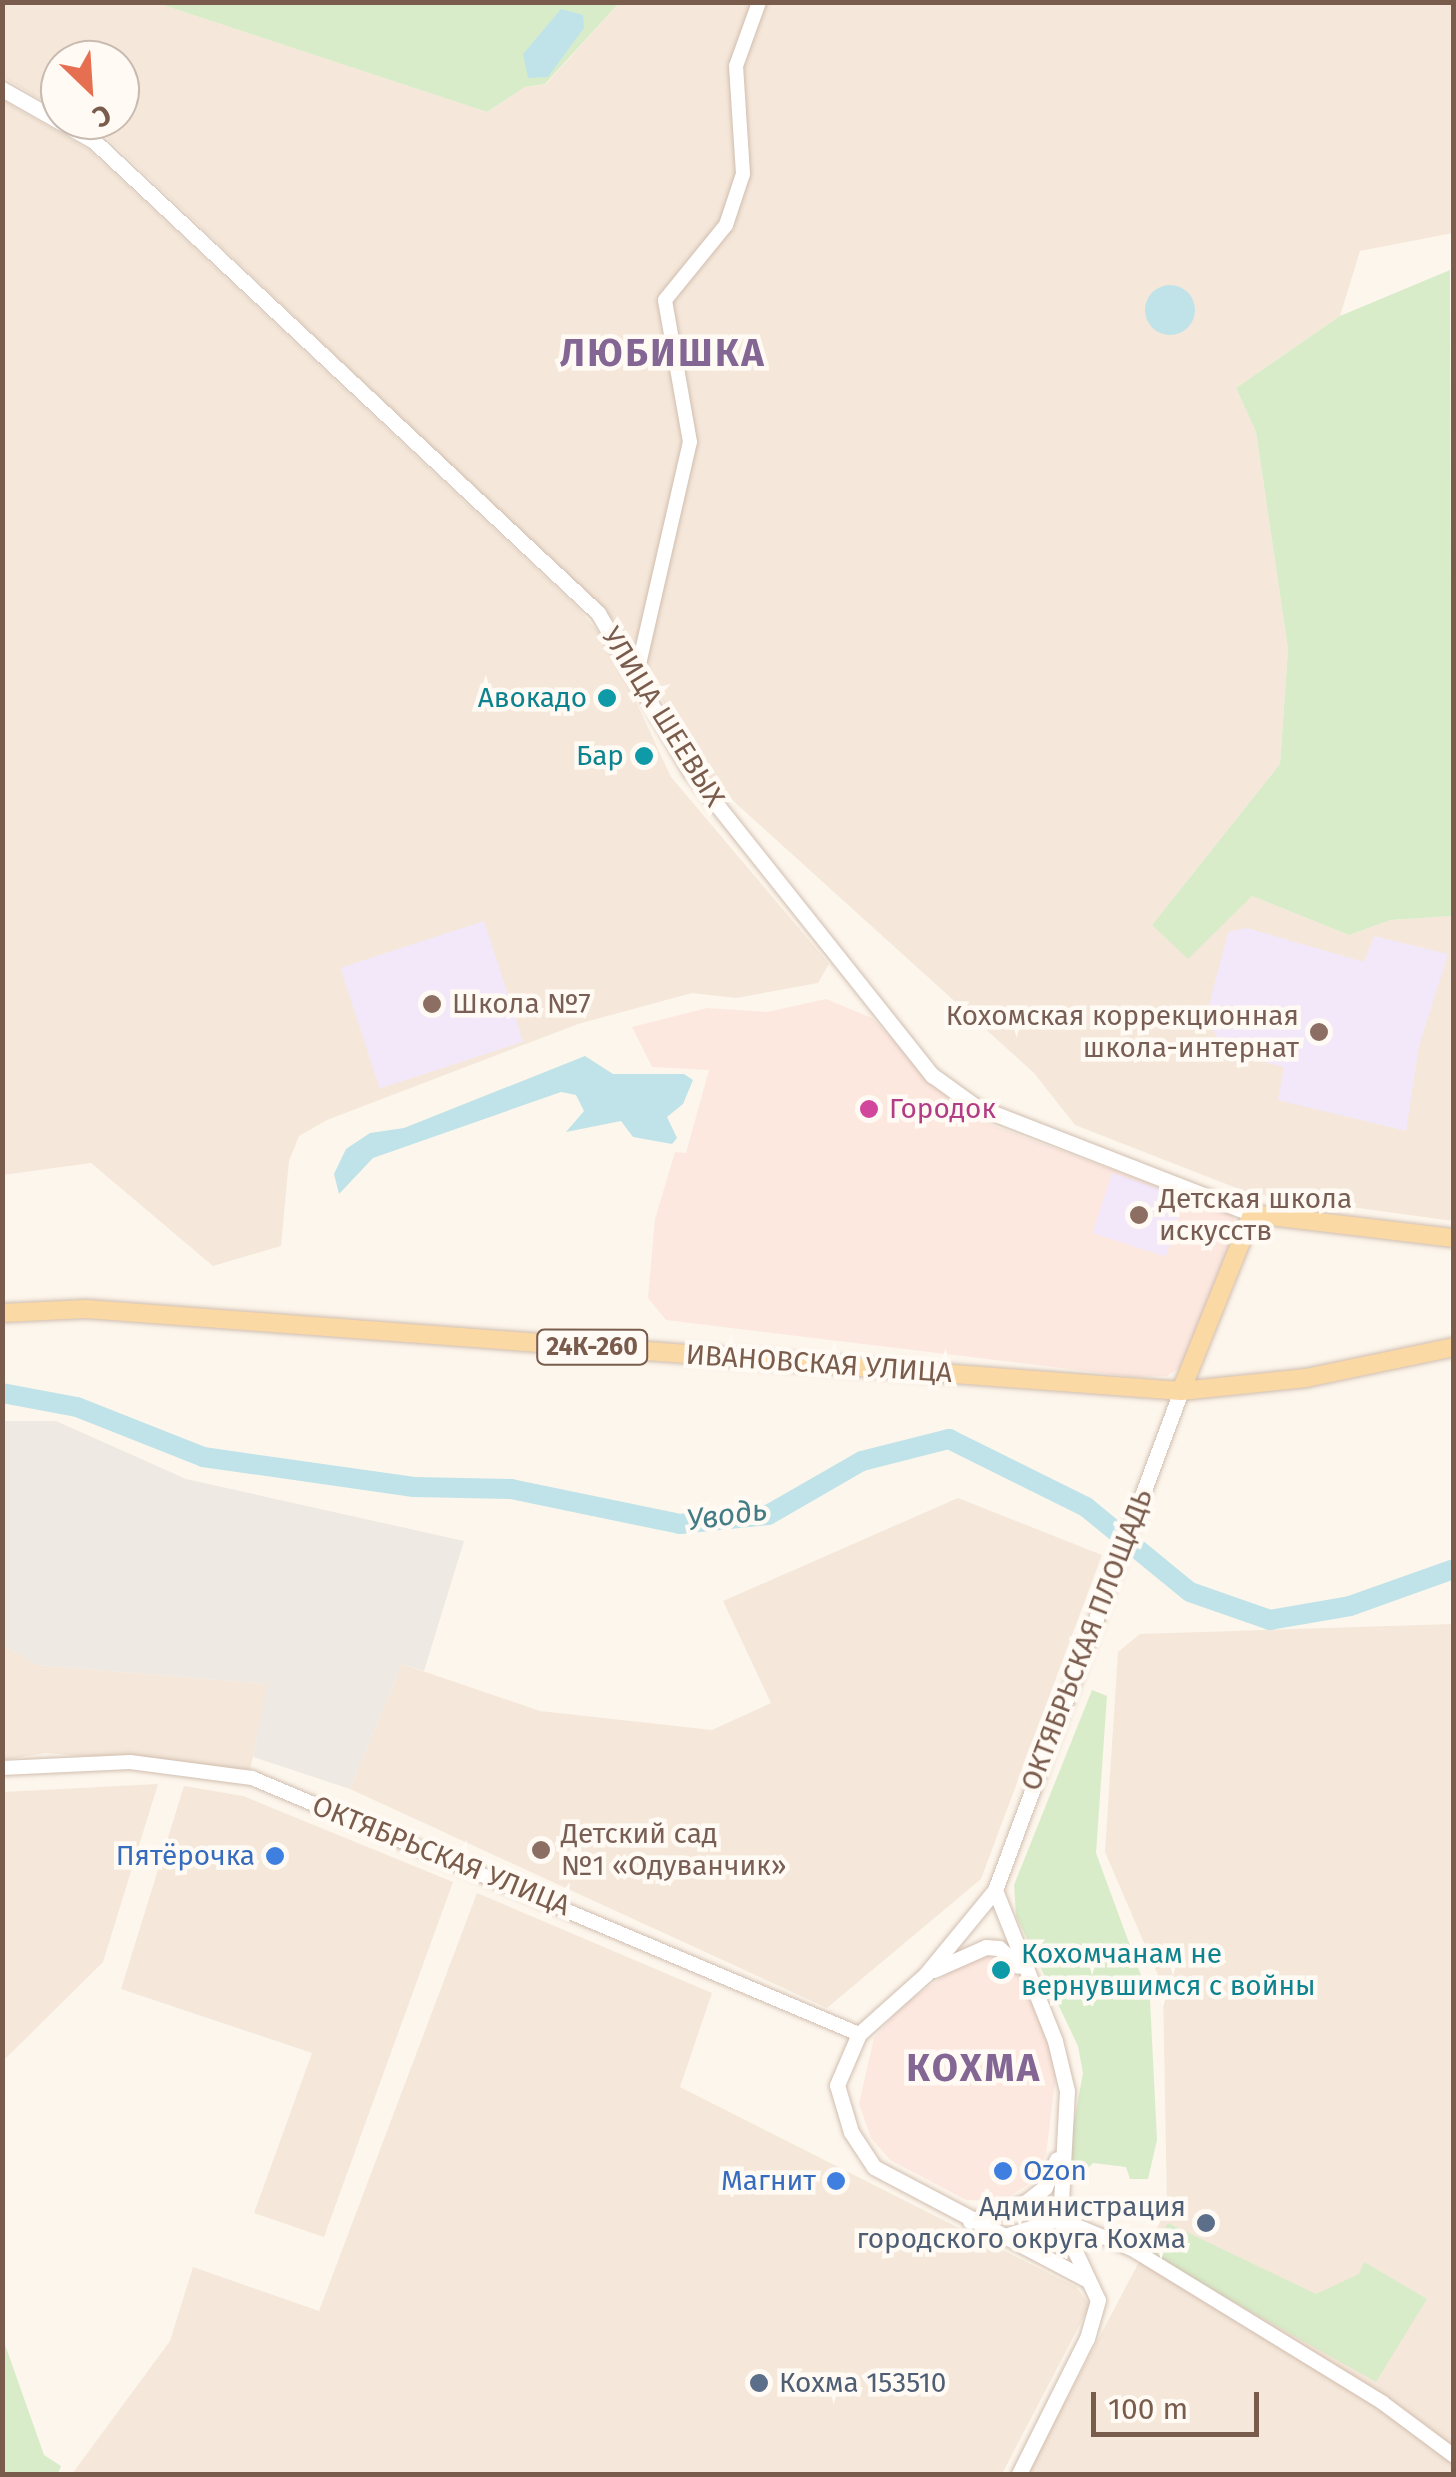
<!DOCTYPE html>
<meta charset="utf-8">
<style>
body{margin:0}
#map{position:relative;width:1456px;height:2477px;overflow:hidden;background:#fdf6ec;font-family:"Fira Sans",sans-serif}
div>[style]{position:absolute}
.residential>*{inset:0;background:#f5e8da}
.commercial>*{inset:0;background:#fde8e0}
.industrial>*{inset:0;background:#efe9e4}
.education>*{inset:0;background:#f3e8fa;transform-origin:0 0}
.green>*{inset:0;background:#d8ecc9}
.water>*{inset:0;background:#bfe3e8}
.round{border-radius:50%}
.river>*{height:20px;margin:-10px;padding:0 10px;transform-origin:10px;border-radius:10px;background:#bfe3e8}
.roads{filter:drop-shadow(0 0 2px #d1beb0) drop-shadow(0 0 2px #d1beb0)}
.tertiary>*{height:14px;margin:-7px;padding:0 7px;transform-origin:7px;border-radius:7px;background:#fff}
.secondary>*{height:15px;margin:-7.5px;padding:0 7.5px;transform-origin:7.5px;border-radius:7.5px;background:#fff}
.primary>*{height:18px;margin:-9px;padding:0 9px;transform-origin:9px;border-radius:9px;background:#fbd9a5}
.dots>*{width:28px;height:28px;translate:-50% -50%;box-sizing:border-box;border:5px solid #fffaf3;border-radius:50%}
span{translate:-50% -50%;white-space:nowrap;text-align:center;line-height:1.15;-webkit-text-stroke:9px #fffaf3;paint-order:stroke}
.shield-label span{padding:2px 8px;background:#fffaf3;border:2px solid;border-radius:8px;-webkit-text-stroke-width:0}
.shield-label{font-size:25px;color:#7a5c4d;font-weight:700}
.culture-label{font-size:28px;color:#0d838f}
.right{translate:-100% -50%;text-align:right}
.left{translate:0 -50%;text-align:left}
.street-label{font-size:28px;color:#7a5c4d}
.education-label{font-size:28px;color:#785e54}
.hotel-label{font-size:28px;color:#b23c85}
.shop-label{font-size:28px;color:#366cbe}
.service-label{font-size:28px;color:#4e5e75}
.water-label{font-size:30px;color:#437c86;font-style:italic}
.district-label{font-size:38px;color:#846695;font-weight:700;letter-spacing:2.5px}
.frame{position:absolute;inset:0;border:5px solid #7a5c4d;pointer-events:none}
.north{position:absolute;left:40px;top:40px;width:100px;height:100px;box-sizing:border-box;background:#fffaf3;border:2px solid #cabbb1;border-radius:50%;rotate:155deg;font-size:28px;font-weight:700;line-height:40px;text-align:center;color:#7a5c4d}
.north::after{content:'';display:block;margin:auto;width:35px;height:45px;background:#e76f51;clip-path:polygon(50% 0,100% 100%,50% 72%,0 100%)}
.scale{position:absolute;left:1091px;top:2392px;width:168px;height:45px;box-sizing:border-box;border:5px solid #7a5c4d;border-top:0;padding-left:12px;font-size:30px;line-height:35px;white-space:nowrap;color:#7a5c4d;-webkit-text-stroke:8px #fffaf3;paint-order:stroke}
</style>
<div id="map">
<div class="residential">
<div style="clip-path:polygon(3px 3px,157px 3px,487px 112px,525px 87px,546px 84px,619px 3px,1453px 3px,1453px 233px,1360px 251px,1340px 316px,1236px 388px,1256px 432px,1288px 649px,1280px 764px,1152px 925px,1252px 896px,1349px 935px,1391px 920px,1451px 916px,1453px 907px,1453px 1221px,1249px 1193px,1075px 1125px,1034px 1073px,689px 761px,655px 683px,615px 621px,105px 136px,76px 120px,120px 120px,120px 60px,60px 60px,60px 111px,3px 77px)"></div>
<div style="clip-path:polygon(2px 100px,89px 150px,576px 606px,610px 646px,671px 777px,829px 964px,818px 983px,736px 998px,692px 993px,578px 1024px,327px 1120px,299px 1136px,289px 1161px,281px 1246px,213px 1266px,91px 1163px,3px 1175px)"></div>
<div style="clip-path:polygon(958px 1498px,1102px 1555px,981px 1879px,827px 2008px,350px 1789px,402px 1664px,540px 1711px,712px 1730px,771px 1703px,723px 1601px)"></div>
<div style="clip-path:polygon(1453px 1624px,1453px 2474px,1027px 2474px,1167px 2209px,1163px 1987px,1105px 1852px,1118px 1652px,1140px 1634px)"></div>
<div style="clip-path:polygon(3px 1645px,37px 1665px,268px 1684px,250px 1770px,46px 1753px,3px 1760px)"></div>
<div style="clip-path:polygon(158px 1784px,103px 1962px,3px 2061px,3px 1792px)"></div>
<div style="clip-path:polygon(184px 1786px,243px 1796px,453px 1882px,324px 2237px,254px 2213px,312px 2053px,121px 1989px)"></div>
<div style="clip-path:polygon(477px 1893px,712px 1993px,680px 2087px,1076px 2287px,1090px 2305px,1002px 2474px,72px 2474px,170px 2341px,193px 2267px,319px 2311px)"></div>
</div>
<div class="commercial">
<div style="clip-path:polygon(826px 999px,872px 1018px,964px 1115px,1233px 1214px,1237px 1228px,1181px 1367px,1167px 1376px,1136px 1377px,666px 1320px,648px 1298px,655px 1219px,675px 1152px,686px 1153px,709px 1070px,652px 1067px,632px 1027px,707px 1008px,767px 1012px)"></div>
<div style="clip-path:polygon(985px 1955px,1010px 1961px,1021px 1976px,1057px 2067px,1046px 2155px,1028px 2185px,1001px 2201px,966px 2200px,890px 2160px,871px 2138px,859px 2104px,874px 2038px,902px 2006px,969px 1958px)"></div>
</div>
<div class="industrial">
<div style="clip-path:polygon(3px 1421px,56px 1421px,186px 1479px,464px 1541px,424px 1671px,402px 1664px,350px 1789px,253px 1757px,267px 1684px,37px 1665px,3px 1645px)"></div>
</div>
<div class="education">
<div style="left:484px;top:921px;width:127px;height:151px;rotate:72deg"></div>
<div style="clip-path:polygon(1247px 928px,1364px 962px,1374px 936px,1448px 954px,1419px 1046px,1406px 1131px,1278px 1100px,1284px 1067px,1225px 1052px,1206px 1017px,1228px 932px)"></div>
<div style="left:1112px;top:1173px;width:77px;height:63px;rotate:18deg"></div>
</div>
<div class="green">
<div style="clip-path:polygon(157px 3px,619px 3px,545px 84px,525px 87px,487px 112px)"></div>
<div style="clip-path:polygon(1450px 270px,1452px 916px,1391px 920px,1349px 935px,1252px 896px,1188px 959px,1152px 925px,1280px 764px,1288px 649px,1256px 432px,1236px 388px,1340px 316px)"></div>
<div style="clip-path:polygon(1092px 1690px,1107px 1696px,1096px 1853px,1150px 2000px,1157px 2140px,1148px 2179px,1130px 2179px,1126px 2167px,1093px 2163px,1084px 2172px,1066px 2166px,1083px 2073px,1078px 2046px,1016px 1916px,1014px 1885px)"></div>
<div style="clip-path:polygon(1168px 2223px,1316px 2294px,1359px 2274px,1364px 2262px,1427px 2299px,1376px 2382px,1150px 2255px)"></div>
<div style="clip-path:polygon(2px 2336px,44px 2455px,61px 2466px,58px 2474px,3px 2474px)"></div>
</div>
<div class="water">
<div style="clip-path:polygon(561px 9px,583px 15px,584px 28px,548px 77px,528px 78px,523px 54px)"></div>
<div class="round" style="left:1145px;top:285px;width:50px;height:50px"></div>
<div style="clip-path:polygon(585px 1056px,613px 1074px,684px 1074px,693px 1080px,683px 1104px,667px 1117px,677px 1138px,672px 1144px,633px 1137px,621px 1121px,566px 1132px,584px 1111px,576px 1095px,561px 1092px,373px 1158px,339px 1194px,334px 1174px,346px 1149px,370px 1133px,404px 1128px)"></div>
</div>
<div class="river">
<div style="left:2px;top:1393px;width:76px;rotate:10.6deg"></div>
<div style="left:77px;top:1407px;width:136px;rotate:21.6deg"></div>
<div style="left:203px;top:1457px;width:213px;rotate:8.1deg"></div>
<div style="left:414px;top:1487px;width:97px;rotate:1.2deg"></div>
<div style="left:511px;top:1489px;width:173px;rotate:11.7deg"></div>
<div style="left:680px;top:1524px;width:88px;rotate:-5.8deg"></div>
<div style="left:768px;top:1515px;width:108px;rotate:-29.9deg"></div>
<div style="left:862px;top:1461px;width:90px;rotate:-14.2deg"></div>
<div style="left:949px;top:1439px;width:153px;rotate:26.4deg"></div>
<div style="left:1086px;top:1507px;width:134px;rotate:39.3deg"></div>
<div style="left:1190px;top:1592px;width:85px;rotate:19.3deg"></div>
<div style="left:1270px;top:1620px;width:81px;rotate:-9.9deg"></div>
<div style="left:1350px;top:1606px;width:110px;rotate:-19.6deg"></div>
</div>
<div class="roads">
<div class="tertiary">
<div style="left:637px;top:673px;width:237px;rotate:-77.1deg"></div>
<div style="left:690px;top:442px;width:144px;rotate:-100deg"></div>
<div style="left:665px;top:300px;width:97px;rotate:-50.9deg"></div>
<div style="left:726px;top:225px;width:54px;rotate:-71.6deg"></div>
<div style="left:743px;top:174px;width:108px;rotate:-93.7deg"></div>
<div style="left:736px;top:66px;width:68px;rotate:-70.2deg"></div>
<div style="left:2px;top:1768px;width:128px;rotate:-2.7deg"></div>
<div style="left:130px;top:1762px;width:123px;rotate:7.5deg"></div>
<div style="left:252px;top:1778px;width:659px;rotate:22.87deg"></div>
<div style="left:1002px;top:2237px;width:61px;rotate:-17.2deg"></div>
<div style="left:1060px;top:2219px;width:78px;rotate:22.6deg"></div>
<div style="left:1132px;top:2249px;width:294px;rotate:31.5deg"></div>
<div style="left:1383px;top:2403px;width:89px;rotate:36.7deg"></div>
</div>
<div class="secondary">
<div style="left:2px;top:89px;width:106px;rotate:29.5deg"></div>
<div style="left:94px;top:141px;width:691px;rotate:43.12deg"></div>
<div style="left:598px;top:613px;width:183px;rotate:59.8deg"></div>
<div style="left:690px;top:771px;width:389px;rotate:51.5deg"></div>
<div style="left:932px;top:1075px;width:53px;rotate:35.8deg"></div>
<div style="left:975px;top:1106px;width:297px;rotate:21.3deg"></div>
<div style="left:995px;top:1890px;width:162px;rotate:68.3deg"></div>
<div style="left:1055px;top:2041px;width:51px;rotate:76.5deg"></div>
<div style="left:1067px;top:2091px;width:128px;rotate:93.1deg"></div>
<div style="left:1060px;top:2219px;width:89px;rotate:64.9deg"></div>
<div style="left:1098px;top:2300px;width:40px;rotate:106deg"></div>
<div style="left:1087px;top:2338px;width:152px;rotate:116.6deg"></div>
<div style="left:934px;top:1970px;width:57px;rotate:-23.9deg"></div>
<div style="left:986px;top:1947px;width:13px;rotate:4deg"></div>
<div style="left:999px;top:1948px;width:26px;rotate:43deg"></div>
<div style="left:970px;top:2221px;width:59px;rotate:-18.7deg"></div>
<div style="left:1026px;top:2202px;width:24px;rotate:-38deg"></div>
<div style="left:1045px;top:2187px;width:30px;rotate:-67deg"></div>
<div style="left:1088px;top:2280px;width:242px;rotate:-152.2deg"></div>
<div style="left:874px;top:2167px;width:42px;rotate:-123.3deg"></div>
<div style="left:851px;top:2132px;width:49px;rotate:-106.6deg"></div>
<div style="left:837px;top:2085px;width:56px;rotate:-66.7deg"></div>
<div style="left:859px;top:2034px;width:90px;rotate:-41.8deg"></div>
<div style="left:926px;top:1974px;width:109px;rotate:-50.6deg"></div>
<div style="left:995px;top:1890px;width:533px;rotate:-69.56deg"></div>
</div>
<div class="primary">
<div style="left:2px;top:1313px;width:84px;rotate:-2.7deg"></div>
<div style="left:86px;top:1309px;width:1098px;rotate:4.28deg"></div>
<div style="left:1181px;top:1391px;width:126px;rotate:-5.9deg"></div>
<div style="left:1306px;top:1378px;width:151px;rotate:-11.8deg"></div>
<div style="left:1181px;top:1391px;width:191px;rotate:-68.1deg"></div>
<div style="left:1252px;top:1214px;width:203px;rotate:6.8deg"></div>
</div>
</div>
<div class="dots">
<div style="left:607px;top:698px;background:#0f9aa8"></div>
<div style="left:644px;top:756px;background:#0f9aa8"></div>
<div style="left:432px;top:1004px;background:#8d6e63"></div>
<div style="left:1319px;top:1032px;background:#8d6e63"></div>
<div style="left:869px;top:1109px;background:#d1479c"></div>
<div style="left:1139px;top:1215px;background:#8d6e63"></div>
<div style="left:541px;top:1850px;background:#8d6e63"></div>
<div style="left:275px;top:1856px;background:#3f7fe0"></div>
<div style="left:1001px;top:1970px;background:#0f9aa8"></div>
<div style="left:1003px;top:2171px;background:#3f7fe0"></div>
<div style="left:836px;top:2181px;background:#3f7fe0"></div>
<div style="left:1206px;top:2223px;background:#5c6f8a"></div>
<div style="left:759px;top:2383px;background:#5c6f8a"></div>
</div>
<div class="shield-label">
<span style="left:592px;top:1347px">24К-260</span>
</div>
<div class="culture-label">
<span class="right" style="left:587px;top:698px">Авокадо</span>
<span class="right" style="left:624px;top:756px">Бар</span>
<span class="left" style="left:1021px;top:1970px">Кохомчанам не<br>вернувшимся с войны</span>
</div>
<div class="street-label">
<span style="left:663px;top:717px;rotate:58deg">УЛИЦА ШЕЕВЫХ</span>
<span style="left:819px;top:1364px;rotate:4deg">ИВАНОВСКАЯ УЛИЦА</span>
<span style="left:1087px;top:1640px;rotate:-69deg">ОКТЯБРЬСКАЯ ПЛОЩАДЬ</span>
<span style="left:441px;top:1856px;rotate:22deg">ОКТЯБРЬСКАЯ УЛИЦА</span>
</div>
<div class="education-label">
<span class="left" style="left:452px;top:1004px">Школа №7</span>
<span class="right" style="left:1299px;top:1032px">Кохомская коррекционная<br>школа-интернат</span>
<span class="left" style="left:1159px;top:1215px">Детская школа<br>искусств</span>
<span class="left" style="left:561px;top:1850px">Детский сад<br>№1 «Одуванчик»</span>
</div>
<div class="hotel-label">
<span class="left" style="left:889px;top:1109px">Городок</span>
</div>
<div class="shop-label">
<span class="right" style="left:255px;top:1856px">Пятёрочка</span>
<span class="left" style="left:1023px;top:2171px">Ozon</span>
<span class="right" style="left:816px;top:2181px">Магнит</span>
</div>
<div class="service-label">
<span class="right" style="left:1186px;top:2223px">Администрация<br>городского округа Кохма</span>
<span class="left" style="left:779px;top:2383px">Кохма 153510</span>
</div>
<div class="water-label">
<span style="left:727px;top:1515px;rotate:-8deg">Уводь</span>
</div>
<div class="district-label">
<span style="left:663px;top:354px">ЛЮБИШКА</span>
<span style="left:974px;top:2069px">КОХМА</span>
</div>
<div class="frame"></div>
<div class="north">С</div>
<div class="scale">100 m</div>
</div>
